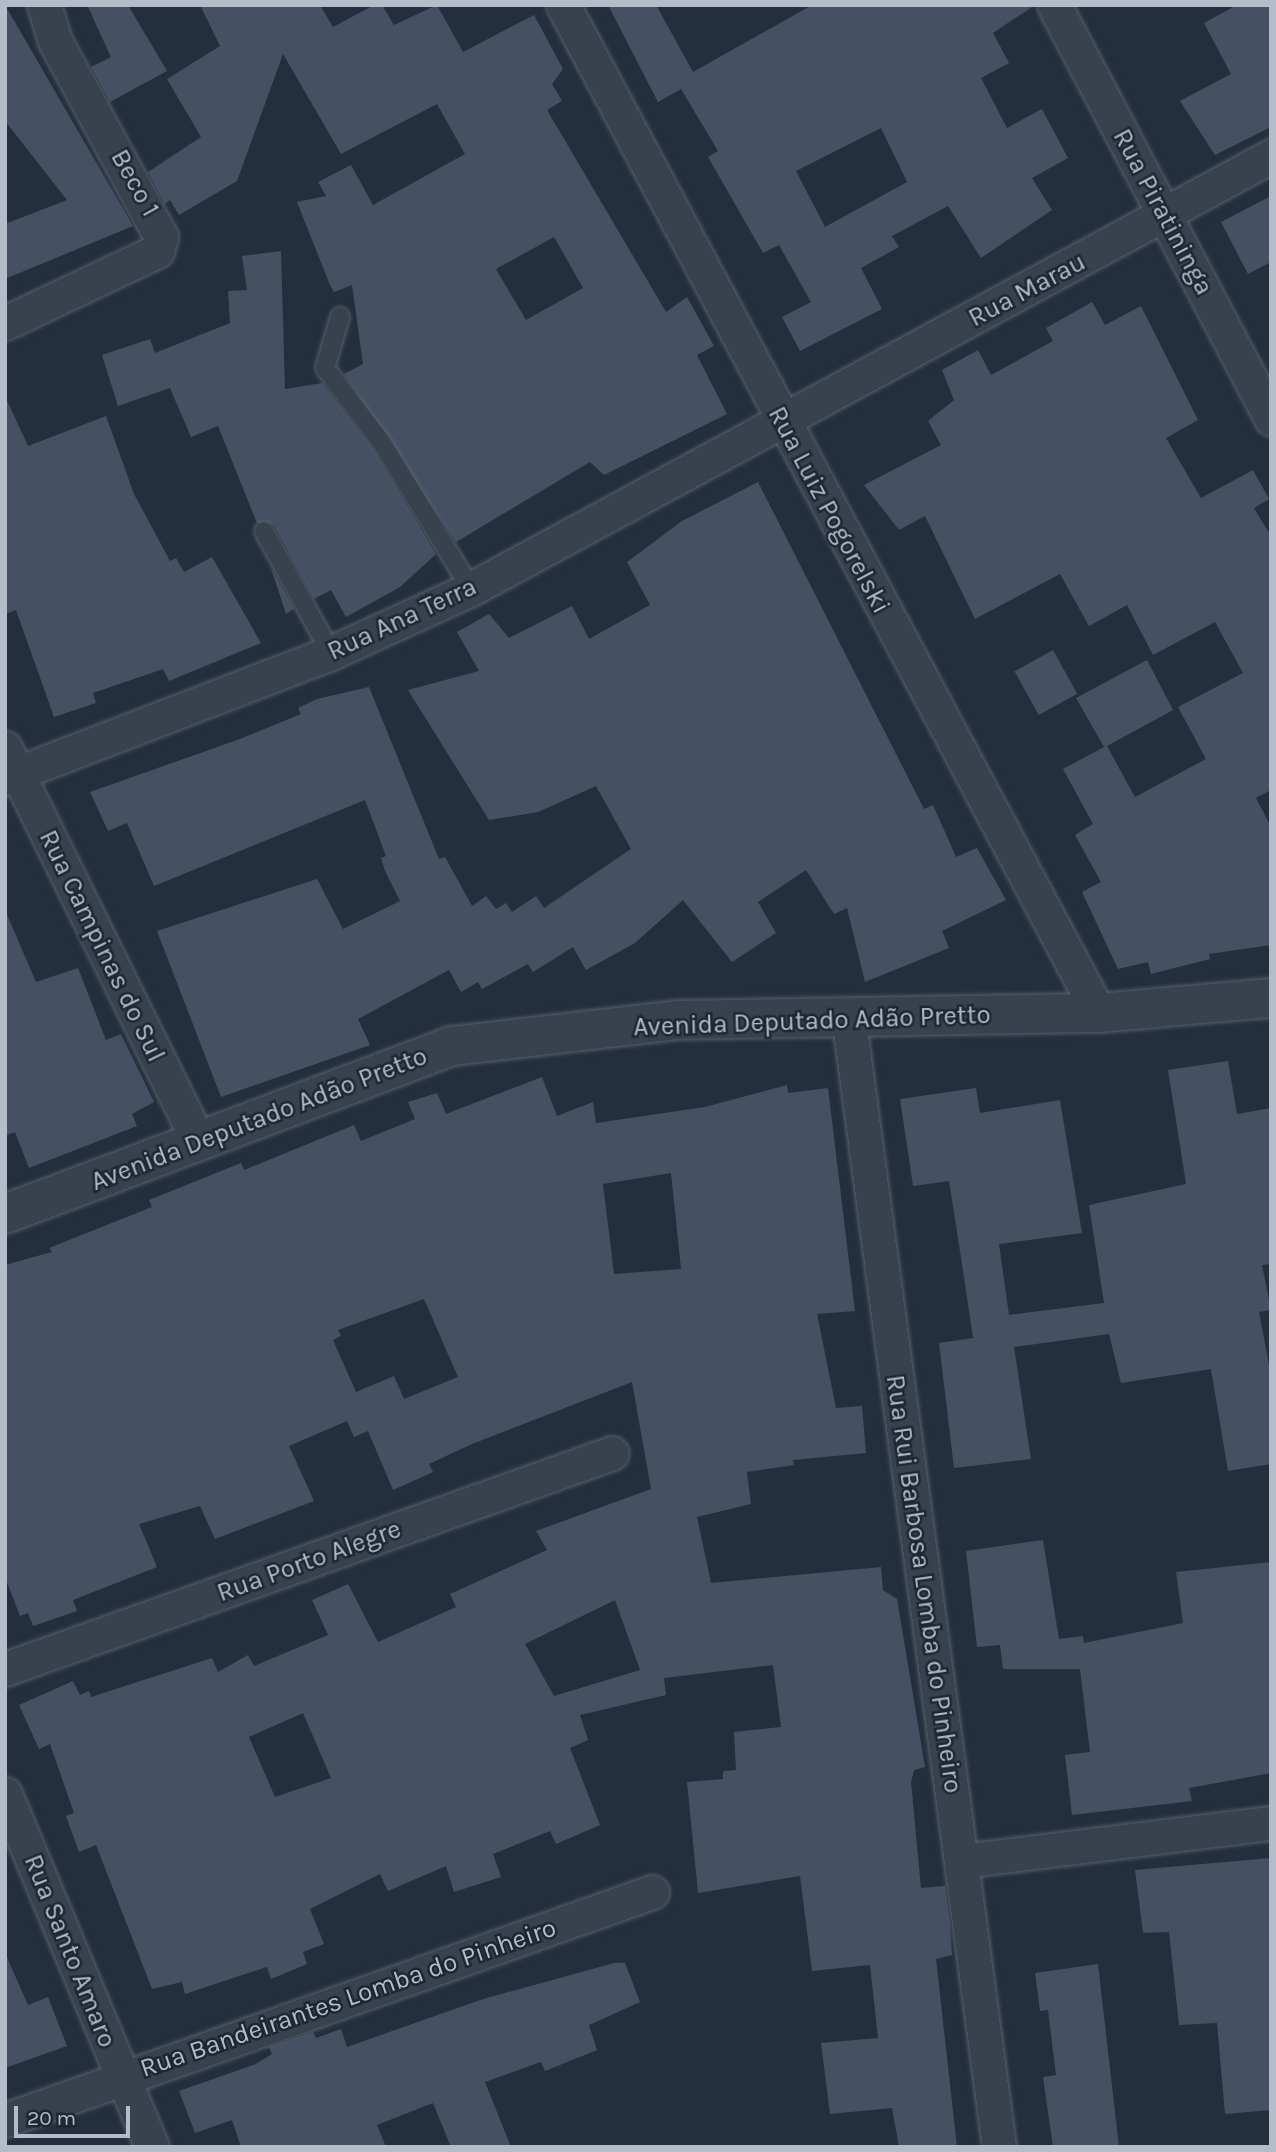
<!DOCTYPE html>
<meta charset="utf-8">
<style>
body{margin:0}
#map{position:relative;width:1276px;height:2152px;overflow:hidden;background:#242f3e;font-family:Karla,sans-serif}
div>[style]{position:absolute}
.building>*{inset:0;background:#455162;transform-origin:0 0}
.roads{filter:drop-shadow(0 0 2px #565f6c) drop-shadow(0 0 2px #565f6c)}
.service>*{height:18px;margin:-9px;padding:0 9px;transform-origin:9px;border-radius:9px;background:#38414e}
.minor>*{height:33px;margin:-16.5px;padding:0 16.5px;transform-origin:16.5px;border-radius:16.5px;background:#38414e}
.tertiary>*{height:38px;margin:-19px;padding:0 19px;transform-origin:19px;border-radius:19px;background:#38414e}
span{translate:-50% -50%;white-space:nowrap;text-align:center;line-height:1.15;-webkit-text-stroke:5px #1d2633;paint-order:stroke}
.street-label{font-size:26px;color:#b4bcc9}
.frame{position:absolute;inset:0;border:7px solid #b4bcc9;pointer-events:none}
.scale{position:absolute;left:14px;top:2106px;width:116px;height:32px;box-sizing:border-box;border:4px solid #b4bcc9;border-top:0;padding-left:9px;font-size:21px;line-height:24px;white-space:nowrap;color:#b4bcc9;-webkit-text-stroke:5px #1d2633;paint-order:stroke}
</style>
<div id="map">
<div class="building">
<div style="clip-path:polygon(5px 5px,133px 226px,5px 279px,5px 224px,67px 200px,5px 121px)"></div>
<div style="clip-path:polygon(87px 5px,128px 5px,167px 71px,110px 102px,91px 67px,111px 57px)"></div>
<div style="clip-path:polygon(evenodd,200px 5px,320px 5px,333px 27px,374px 5px,382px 5px,394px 25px,437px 5px,463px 52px,534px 15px,563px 69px,552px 84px,562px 101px,547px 110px,666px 312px,687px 297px,714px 346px,697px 355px,727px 414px,604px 475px,590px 462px,456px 542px,344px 374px,363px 364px,352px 285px,334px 292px,330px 285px,297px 202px,326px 196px,318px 182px,351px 165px,373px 205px,465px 154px,437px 104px,341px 154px,283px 54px,237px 181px,179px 215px,170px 200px,165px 204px,148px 172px,201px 137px,167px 79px,220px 46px,200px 5px,554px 237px,583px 288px,526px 320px,496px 269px,554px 237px)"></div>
<div style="clip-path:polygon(evenodd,608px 5px,656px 5px,693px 72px,812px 5px,1035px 5px,993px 33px,1009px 63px,981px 78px,1007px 128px,1042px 109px,1068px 158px,1032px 178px,1052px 210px,981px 258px,948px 206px,892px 236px,899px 247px,861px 268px,882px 309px,800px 351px,782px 317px,811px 302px,779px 245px,763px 253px,708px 157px,718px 151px,681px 89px,658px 102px,608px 5px,881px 128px,907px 182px,825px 227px,796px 171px,881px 128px)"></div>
<div style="clip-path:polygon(1237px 5px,1271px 5px,1271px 127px,1215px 155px,1180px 101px,1231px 74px,1204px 23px)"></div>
<div style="clip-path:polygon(1271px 196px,1271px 262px,1248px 274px,1221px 222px)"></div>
<div style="clip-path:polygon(281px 251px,285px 389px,322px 383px,373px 449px,436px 554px,400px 587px,346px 617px,331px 590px,314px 599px,274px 525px,257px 523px,218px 426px,191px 437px,170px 388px,118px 406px,102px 355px,150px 339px,155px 353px,230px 323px,228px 291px,247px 290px,242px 256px)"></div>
<div style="clip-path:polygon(1092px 302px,1105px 325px,1141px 306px,1198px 420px,1166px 438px,1201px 498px,1253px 470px,1269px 499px,1254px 508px,1271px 536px,1271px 790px,1256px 798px,1271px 827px,1271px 945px,1209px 954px,1210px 959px,1151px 974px,1148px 962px,1118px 969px,1082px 892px,1101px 882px,1075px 835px,1093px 824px,1063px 769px,1104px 747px,1076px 698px,1147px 660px,1173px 710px,1107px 746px,1135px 797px,1206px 759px,1178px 707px,1243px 673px,1215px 622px,1153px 655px,1127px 605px,1089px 626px,1060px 574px,975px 619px,925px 516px,899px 530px,864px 485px,941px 445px,928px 421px,954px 400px,942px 370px,978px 350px,991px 375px,1053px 341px,1046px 328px)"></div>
<div style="clip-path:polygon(5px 396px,28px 446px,106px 416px,134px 494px,170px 561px,176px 558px,184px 572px,212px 557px,261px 643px,169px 681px,163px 669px,93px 693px,96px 703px,54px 717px,16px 610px,5px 614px)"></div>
<div style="clip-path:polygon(758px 482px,924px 809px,933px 805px,956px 857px,977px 848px,1006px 900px,942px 931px,949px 948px,865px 982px,847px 908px,834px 914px,806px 870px,758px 902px,776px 933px,732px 962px,683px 900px,635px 943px,586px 970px,573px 947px,533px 972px,528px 964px,482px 989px,478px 982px,461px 992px,449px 970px,358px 1019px,370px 1045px,221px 1097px,157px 931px,317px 879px,343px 929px,400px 901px,385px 871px,381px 858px,386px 856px,365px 800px,154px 886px,127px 823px,108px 831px,90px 792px,240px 739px,301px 714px,298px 708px,317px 699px,369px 687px,439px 859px,445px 857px,472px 906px,486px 896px,496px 909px,506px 903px,512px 912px,536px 896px,544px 908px,631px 849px,596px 786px,538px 812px,489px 820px,408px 690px,479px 671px,457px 632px,489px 614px,509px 638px,572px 606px,589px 639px,650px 605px,627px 562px,682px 521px)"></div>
<div style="clip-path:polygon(271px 568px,294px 609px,286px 614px)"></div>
<div style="left:1053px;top:650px;width:50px;height:44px;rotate:61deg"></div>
<div style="clip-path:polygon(5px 910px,36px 982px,78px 968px,106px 1040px,121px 1034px,154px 1102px,132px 1114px,137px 1126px,29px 1168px,15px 1132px,5px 1136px)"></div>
<div style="clip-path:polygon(1228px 1061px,1237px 1114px,1271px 1108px,1271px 1264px,1262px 1265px,1271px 1310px,1259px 1312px,1271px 1376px,1271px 1464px,1228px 1471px,1211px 1369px,1121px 1383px,1109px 1334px,1014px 1347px,1031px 1459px,954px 1468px,939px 1343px,973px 1338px,964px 1277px,949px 1181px,913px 1186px,900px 1099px,976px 1088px,980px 1113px,1060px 1100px,1082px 1233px,999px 1244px,1009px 1315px,1104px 1303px,1089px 1205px,1186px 1184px,1168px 1070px)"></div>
<div style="clip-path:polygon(evenodd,542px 1077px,557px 1116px,593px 1102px,596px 1123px,705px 1107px,787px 1085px,788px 1093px,828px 1088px,855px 1311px,817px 1314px,836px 1408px,862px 1406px,866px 1453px,793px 1460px,794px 1465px,747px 1472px,751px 1504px,697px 1517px,711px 1583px,881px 1567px,883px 1590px,897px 1599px,925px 1767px,914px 1770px,911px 1782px,921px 1888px,945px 1886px,950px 1922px,952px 1955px,936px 1959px,957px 2147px,899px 2147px,892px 2108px,830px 2114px,821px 2043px,878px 2038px,870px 1965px,812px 1971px,800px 1876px,698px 1893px,687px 1782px,723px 1779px,723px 1771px,736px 1770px,734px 1732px,781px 1727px,773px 1665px,664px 1678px,666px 1695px,580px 1715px,588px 1740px,570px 1748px,600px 1825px,556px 1844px,550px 1831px,493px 1854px,501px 1877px,454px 1892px,446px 1866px,388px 1891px,380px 1874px,310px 1909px,324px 1944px,303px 1952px,307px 1964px,271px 1979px,267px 1967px,185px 1994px,182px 1982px,152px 1989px,96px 1845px,79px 1852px,66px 1816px,74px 1813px,50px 1744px,39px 1749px,19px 1705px,73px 1681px,80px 1695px,89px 1691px,91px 1697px,212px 1658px,218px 1672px,248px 1655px,254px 1666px,328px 1635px,312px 1600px,348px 1584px,378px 1642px,456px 1607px,450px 1594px,547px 1550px,536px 1531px,651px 1489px,632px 1382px,472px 1444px,429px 1464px,433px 1472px,393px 1490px,368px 1431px,354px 1437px,347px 1421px,289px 1446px,314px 1501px,215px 1539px,200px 1506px,139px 1524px,157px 1567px,73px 1600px,77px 1611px,33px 1626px,28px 1613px,20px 1616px,5px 1577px,5px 1265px,52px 1252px,49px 1248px,152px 1207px,149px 1200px,241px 1163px,244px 1170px,354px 1125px,361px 1141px,415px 1119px,408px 1102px,437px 1093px,446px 1114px,542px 1077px,671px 1173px,681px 1269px,614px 1274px,603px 1184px,671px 1173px,542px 1077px,424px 1299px,458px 1377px,404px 1399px,394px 1376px,356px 1392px,333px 1340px,341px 1336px,338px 1330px,424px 1299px,542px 1077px,615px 1600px,640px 1670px,554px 1696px,525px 1644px,615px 1600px,542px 1077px,303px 1713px,331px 1778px,275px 1797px,249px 1737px,303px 1713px)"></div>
<div style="clip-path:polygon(1043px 1540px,1059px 1639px,1083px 1636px,1084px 1643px,1183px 1623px,1176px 1572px,1271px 1562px,1271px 1773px,1189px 1788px,1192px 1801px,1072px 1815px,1065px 1755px,1090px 1752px,1080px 1669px,1003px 1669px,1000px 1645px,977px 1647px,966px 1551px)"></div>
<div style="clip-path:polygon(1271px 1858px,1271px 2110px,1225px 2114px,1217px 2023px,1179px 2025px,1169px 1932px,1143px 1933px,1135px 1870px)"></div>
<div style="clip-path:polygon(5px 1953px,28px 2005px,48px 1997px,67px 2046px,5px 2068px)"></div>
<div style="clip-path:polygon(614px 1963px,625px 1963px,640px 2002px,589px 2025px,597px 2050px,545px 2071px,541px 2062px,485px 2082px,511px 2147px,451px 2147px,433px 2103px,377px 2125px,386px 2147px,241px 2147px,232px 2120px,195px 2133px,179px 2091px,256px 2064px,272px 2054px,269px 2047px,313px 2032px,316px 2038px,341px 2029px,347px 2047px,483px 1999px)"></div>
<div style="clip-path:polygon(1098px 1964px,1119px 2147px,1053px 2147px,1043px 2077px,1056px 2075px,1048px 2010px,1040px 2011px,1035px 1973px)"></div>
</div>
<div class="roads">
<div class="service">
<div style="left:340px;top:317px;width:53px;rotate:106.4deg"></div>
<div style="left:325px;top:368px;width:94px;rotate:52.8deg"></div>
<div style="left:382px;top:443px;width:171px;rotate:58.6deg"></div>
<div style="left:264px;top:531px;width:139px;rotate:61.2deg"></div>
</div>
<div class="minor">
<div style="left:563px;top:5px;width:1142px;rotate:62deg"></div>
<div style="left:1054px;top:5px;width:467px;rotate:62.3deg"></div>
<div style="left:5px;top:323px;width:168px;rotate:-25.3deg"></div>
<div style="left:157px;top:251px;width:15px;rotate:-74deg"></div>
<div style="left:161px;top:237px;width:223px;rotate:-118.4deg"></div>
<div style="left:55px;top:41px;width:38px;rotate:-107deg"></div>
<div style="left:5px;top:748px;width:440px;rotate:63.8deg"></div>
<div style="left:5px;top:778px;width:349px;rotate:-21deg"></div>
<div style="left:331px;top:653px;width:154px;rotate:-24.6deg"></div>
<div style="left:471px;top:589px;width:910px;rotate:-28.42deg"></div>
<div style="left:849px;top:1021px;width:1136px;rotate:82.41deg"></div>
<div style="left:5px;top:1669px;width:644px;rotate:-19.59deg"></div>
<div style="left:5px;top:1794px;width:382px;rotate:67.4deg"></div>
<div style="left:961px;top:1861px;width:312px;rotate:-7deg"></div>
<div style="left:5px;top:2120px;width:686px;rotate:-19.41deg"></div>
</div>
<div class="tertiary">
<div style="left:5px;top:1214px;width:478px;rotate:-20.6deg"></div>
<div style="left:453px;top:1046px;width:226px;rotate:-6.6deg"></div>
<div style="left:677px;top:1020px;width:422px;rotate:-1deg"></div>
<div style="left:1099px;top:1013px;width:173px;rotate:-5deg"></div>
</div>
</div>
<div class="street-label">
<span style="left:135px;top:183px;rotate:61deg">Beco 1</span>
<span style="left:1163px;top:212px;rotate:62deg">Rua Piratininga</span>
<span style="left:1027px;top:290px;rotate:-28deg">Rua Marau</span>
<span style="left:829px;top:510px;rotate:62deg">Rua Luiz Pogorelski</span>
<span style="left:402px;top:619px;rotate:-25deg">Rua Ana Terra</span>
<span style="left:102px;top:946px;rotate:64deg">Rua Campinas do Sul</span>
<span style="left:812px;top:1021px;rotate:-2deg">Avenida Deputado Adão Pretto</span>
<span style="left:259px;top:1119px;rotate:-21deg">Avenida Deputado Adão Pretto</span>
<span style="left:309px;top:1561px;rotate:-20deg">Rua Porto Alegre</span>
<span style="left:924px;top:1584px;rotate:82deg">Rua Rui Barbosa Lomba do Pinheiro</span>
<span style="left:70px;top:1951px;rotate:68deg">Rua Santo Amaro</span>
<span style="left:348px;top:1998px;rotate:-19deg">Rua Bandeirantes Lomba do Pinheiro</span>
</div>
<div class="frame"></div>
<div class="scale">20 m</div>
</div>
